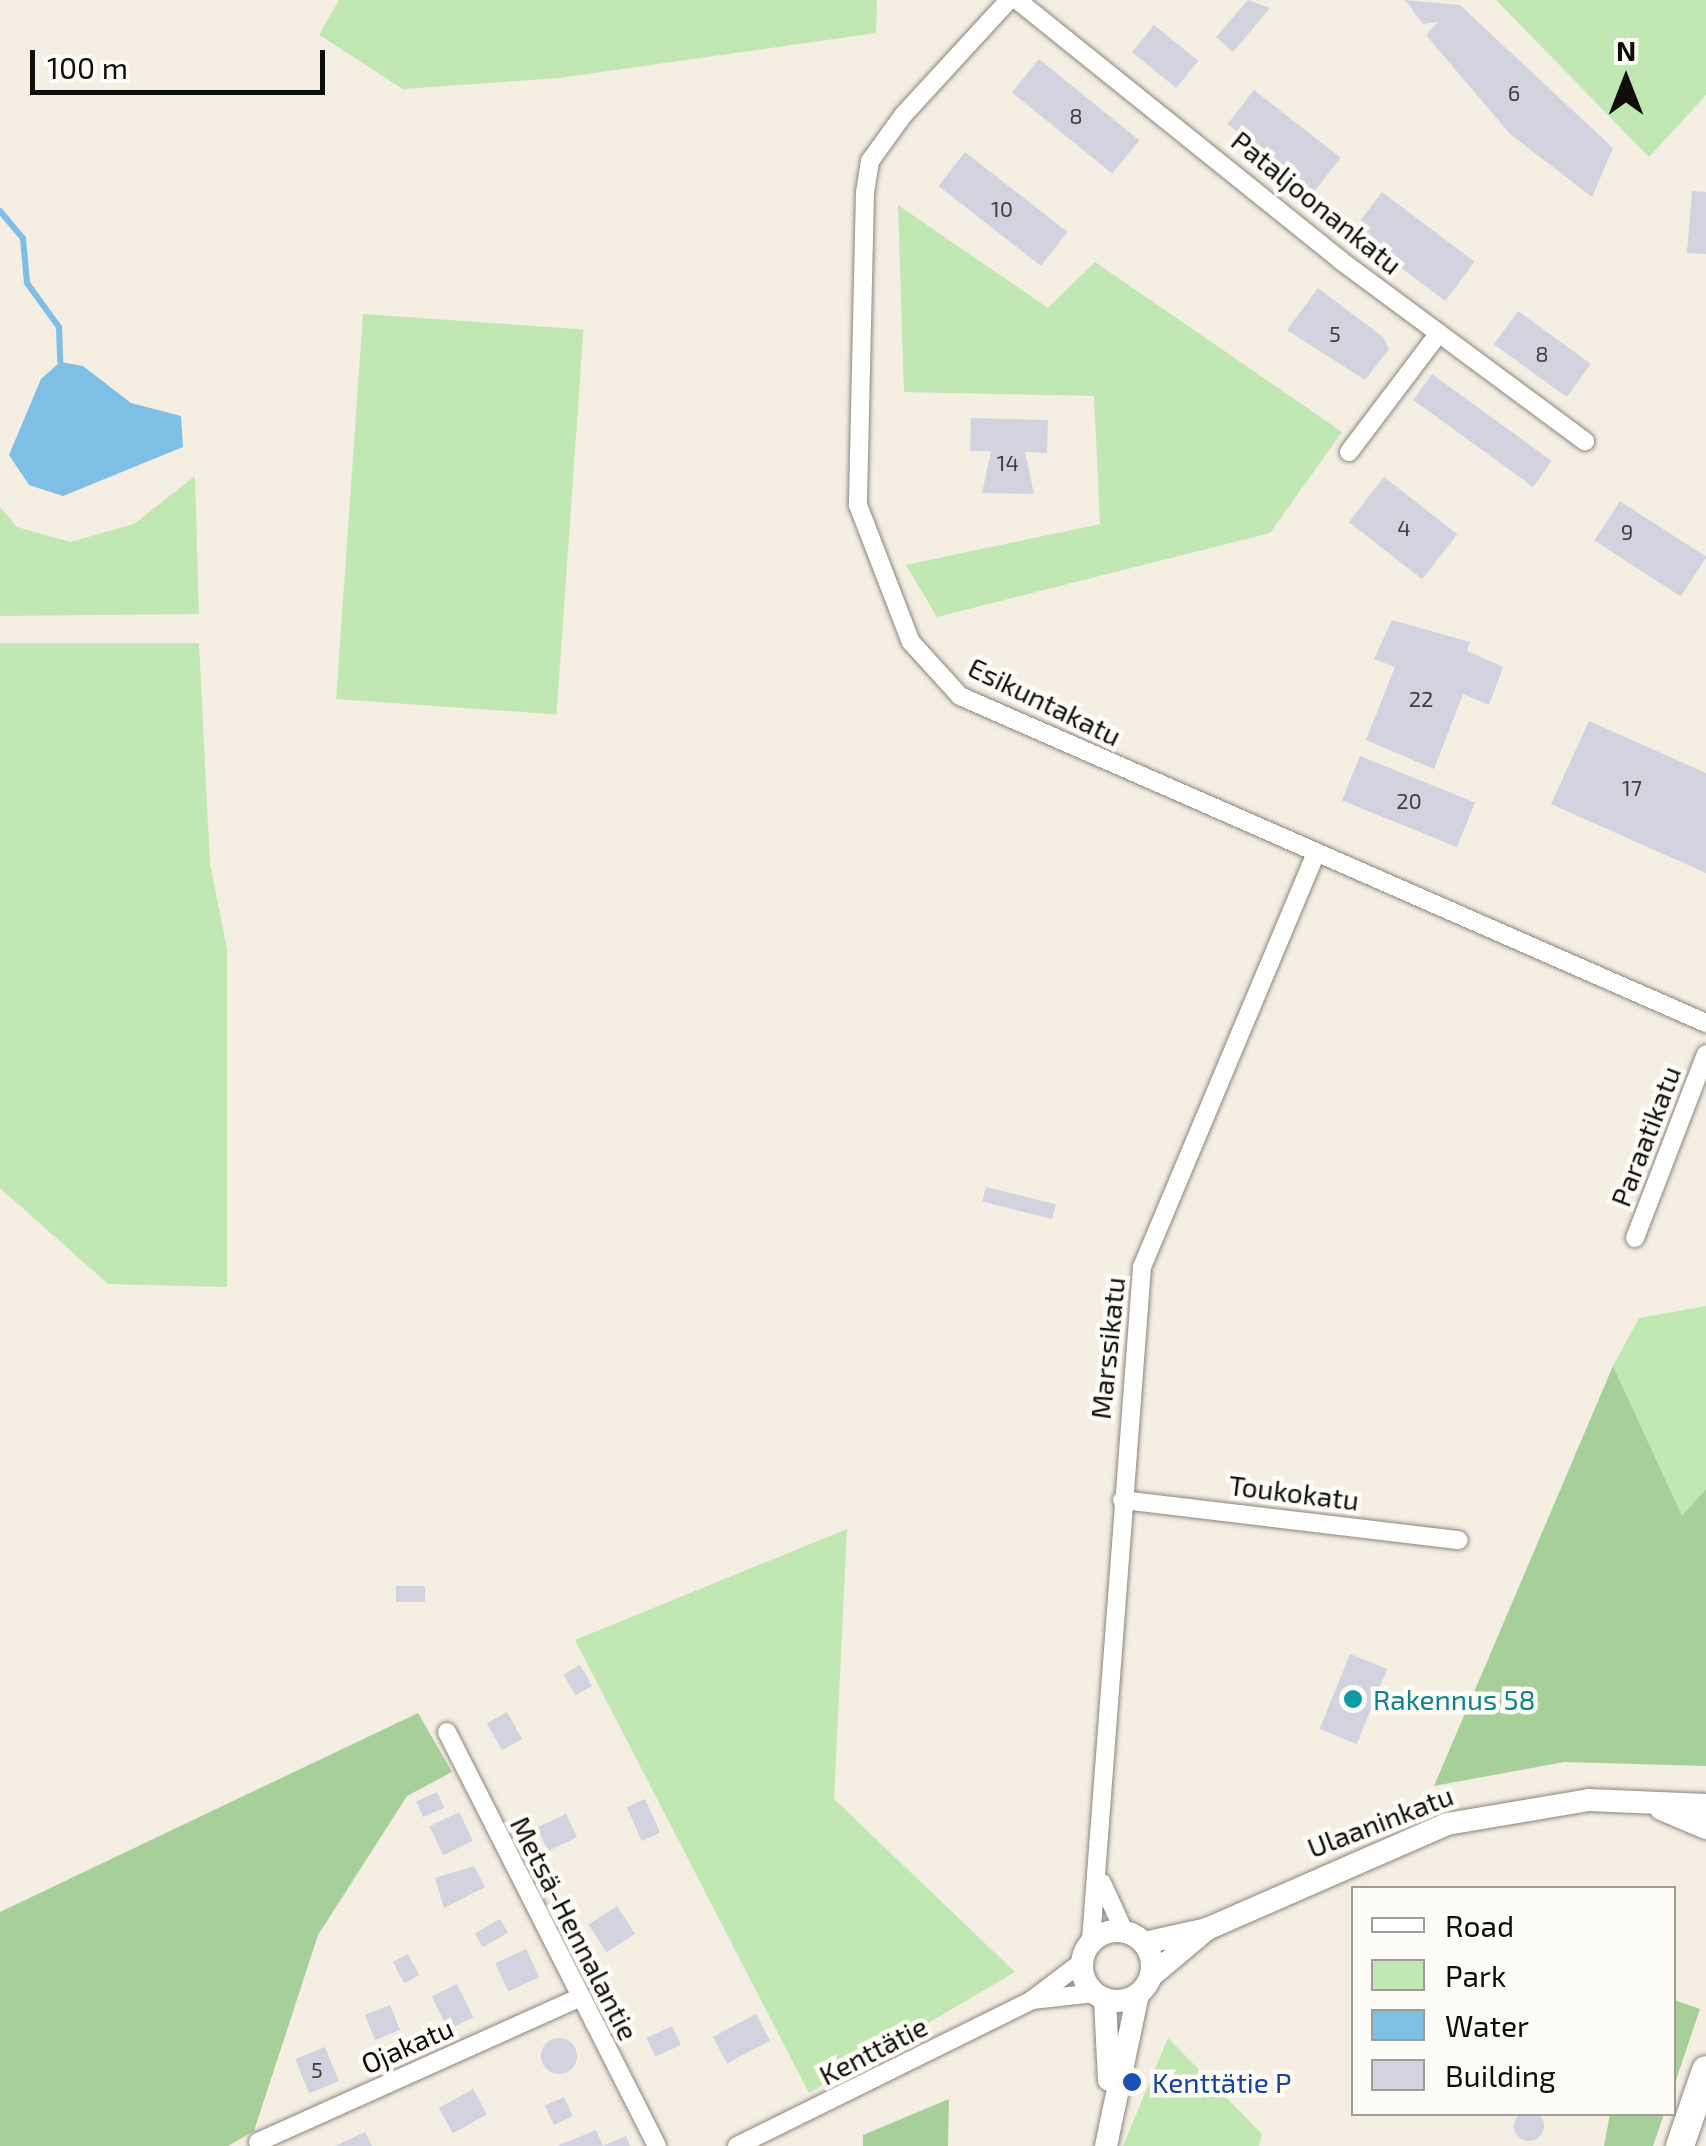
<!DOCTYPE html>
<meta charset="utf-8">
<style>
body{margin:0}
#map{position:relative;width:1706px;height:2146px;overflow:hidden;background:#f4eee3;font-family:"Exo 2",sans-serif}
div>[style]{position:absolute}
.green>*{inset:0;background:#c1e8b3;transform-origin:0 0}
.forest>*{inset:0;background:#a7cf99}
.water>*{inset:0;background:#7fbee5}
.stream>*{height:6px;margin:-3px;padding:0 3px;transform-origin:3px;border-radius:3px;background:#7fbee5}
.building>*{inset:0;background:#d2d3de;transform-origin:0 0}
.round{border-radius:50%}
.roads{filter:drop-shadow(0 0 2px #8a847b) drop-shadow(0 0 2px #8a847b)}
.minor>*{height:18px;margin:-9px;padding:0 9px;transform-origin:9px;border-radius:9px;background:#fff}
.tertiary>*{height:22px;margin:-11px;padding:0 11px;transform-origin:11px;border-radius:11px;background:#fff}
.tertiary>.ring{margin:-11px;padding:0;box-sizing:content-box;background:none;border:22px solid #fff;border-radius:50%}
.secondary>*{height:28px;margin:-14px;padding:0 14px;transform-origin:14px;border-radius:14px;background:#fff}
.dots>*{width:28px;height:28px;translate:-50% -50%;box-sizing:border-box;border:5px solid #fefcf7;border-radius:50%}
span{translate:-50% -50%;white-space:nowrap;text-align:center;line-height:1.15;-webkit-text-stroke:9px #fefcf7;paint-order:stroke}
.number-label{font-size:22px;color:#403f3f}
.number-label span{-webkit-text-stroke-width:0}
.street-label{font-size:28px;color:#100e0a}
.culture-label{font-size:28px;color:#0d838f}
.left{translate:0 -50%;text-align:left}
.transit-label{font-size:28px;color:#164399}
.legend{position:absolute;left:1351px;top:1886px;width:325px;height:230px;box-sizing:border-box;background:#fefcf7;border:2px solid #9f9d98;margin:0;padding:12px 18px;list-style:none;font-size:30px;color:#100e0a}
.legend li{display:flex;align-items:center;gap:20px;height:50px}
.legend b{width:50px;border:2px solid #9f9d98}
.north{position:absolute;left:1576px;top:30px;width:100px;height:100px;-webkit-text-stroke:8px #fefcf7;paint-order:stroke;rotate:0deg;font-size:28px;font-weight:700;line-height:40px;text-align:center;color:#100e0a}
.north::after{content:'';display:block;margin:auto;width:35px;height:45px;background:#100e0a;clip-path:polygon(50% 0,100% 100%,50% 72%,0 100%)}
.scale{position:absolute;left:30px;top:50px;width:295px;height:45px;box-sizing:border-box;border:5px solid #100e0a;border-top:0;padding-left:12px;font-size:30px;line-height:35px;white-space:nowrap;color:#100e0a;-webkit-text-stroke:8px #fefcf7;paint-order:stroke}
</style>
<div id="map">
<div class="green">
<div style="clip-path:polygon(339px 0,877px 0,876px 33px,559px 78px,403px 89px,319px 35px)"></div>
<div style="clip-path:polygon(1496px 0,1706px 0,1706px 95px,1649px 157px)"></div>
<div style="clip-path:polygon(898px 205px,1048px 308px,1095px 262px,1342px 432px,1270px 533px,937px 617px,906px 565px,1100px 524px,1094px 396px,904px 392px)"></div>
<div style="left:363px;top:314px;width:221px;height:386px;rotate:4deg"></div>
<div style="clip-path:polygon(195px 476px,199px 614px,0 616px,0 507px,17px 527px,70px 542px,134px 524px)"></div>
<div style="clip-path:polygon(0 643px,199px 643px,210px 864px,227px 949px,227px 1287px,108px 1284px,0 1188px)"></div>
<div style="clip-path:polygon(1706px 1306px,1706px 1489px,1682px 1517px,1613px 1366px,1639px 1318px)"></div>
<div style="clip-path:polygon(847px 1529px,834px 1799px,1015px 1972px,809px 2093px,575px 1640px)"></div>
<div style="clip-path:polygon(1168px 2038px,1262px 2134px,1259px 2146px,1123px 2146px)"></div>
</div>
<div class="forest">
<div style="clip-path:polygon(1613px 1366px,1682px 1516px,1706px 1489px,1706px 1766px,1564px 1762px,1434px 1786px)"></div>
<div style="clip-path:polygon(418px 1713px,452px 1772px,407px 1796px,318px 1935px,254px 2131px,228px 2146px,0 2146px,0 1912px)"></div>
<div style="clip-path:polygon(1674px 2000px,1700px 2009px,1674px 2086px)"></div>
<div style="clip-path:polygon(949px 2099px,948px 2146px,863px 2146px,863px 2135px)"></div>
<div style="clip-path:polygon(1610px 2114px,1664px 2114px,1653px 2146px,1604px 2146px)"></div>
</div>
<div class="water">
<div style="clip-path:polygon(60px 362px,83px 366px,131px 403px,181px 416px,183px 447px,63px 496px,29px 485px,9px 455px,41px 379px)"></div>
</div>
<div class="stream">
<div style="left:0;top:211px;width:35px;rotate:50deg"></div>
<div style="left:23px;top:238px;width:45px;rotate:84.9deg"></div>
<div style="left:27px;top:283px;width:54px;rotate:54deg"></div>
<div style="left:59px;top:327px;width:35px;rotate:88deg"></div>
</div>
<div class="building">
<div style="clip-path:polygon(1248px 0,1270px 8px,1233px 52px,1216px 37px)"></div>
<div style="clip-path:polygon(1405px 0,1460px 5px,1613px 148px,1592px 197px,1510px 134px,1426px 35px,1438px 22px,1423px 24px)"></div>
<div style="left:1154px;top:25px;width:57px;height:35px;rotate:39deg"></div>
<div style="left:1039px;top:59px;width:129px;height:43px;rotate:39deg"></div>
<div style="left:1254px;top:90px;width:110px;height:43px;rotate:38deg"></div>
<div style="left:965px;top:152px;width:130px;height:43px;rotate:38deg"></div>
<div style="clip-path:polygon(1692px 191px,1706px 192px,1706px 254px,1687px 253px)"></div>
<div style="left:1382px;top:192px;width:116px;height:49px;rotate:37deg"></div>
<div style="clip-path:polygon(1318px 288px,1383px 337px,1389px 349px,1365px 380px,1287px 330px)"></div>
<div style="left:1518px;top:311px;width:90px;height:41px;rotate:36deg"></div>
<div style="left:1432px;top:374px;width:148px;height:32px;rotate:36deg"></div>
<div style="clip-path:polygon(971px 418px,1048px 420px,1047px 453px,1025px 452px,1034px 494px,982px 493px,991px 451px,970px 451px)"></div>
<div style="left:1384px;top:477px;width:93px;height:57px;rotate:38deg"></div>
<div style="left:1620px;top:501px;width:103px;height:47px;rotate:33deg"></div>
<div style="clip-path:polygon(1392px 620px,1470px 642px,1467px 651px,1503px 667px,1489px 705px,1463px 694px,1434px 769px,1366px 740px,1395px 667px,1374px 659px)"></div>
<div style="clip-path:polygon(1589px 721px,1706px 773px,1706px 873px,1551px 804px)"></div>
<div style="left:1360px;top:756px;width:124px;height:48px;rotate:22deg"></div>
<div style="left:986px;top:1187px;width:72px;height:15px;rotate:14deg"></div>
<div style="left:396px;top:1586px;width:29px;height:16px"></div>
<div style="left:1350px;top:1654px;width:40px;height:81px;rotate:22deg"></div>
<div style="left:580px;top:1665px;width:24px;height:19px;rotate:60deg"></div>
<div style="left:507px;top:1712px;width:31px;height:23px;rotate:61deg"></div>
<div style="left:437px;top:1792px;width:17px;height:23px;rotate:65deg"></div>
<div style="left:645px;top:1799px;width:37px;height:20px;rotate:66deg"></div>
<div style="left:459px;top:1812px;width:32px;height:33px;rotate:64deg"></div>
<div style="left:566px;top:1814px;width:26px;height:32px;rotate:65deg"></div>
<div style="clip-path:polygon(474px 1866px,485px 1887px,444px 1908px,435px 1878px)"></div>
<div style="left:617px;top:1906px;width:33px;height:34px;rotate:57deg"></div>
<div style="left:500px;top:1919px;width:16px;height:29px;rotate:60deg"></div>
<div style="left:526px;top:1949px;width:31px;height:34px;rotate:65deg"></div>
<div style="left:408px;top:1954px;width:24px;height:17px;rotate:62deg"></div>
<div style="left:457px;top:1984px;width:37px;height:28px;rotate:64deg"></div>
<div style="left:390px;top:2005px;width:27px;height:27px;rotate:68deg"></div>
<div style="left:756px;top:2014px;width:30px;height:49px;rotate:62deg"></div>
<div style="left:672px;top:2026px;width:21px;height:28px;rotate:65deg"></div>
<div class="round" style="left:541px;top:2038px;width:36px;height:36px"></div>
<div style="left:325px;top:2047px;width:37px;height:32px;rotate:68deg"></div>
<div style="left:473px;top:2089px;width:29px;height:39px;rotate:61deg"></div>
<div style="left:564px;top:2097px;width:21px;height:21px;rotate:65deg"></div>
<div class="round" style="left:1514px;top:2111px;width:30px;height:30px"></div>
<div style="clip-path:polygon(596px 2130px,603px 2146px,626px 2136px,630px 2146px,557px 2146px)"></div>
<div style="clip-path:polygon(365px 2132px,372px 2146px,335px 2146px)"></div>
</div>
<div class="roads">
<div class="minor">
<div style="left:1009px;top:0;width:155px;rotate:132.6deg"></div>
<div style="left:904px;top:114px;width:58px;rotate:125.9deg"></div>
<div style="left:870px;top:161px;width:31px;rotate:99deg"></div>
<div style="left:865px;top:192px;width:313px;rotate:91.3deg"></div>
<div style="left:858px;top:505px;width:147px;rotate:68.9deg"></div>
<div style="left:911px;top:642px;width:73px;rotate:47.8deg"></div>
<div style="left:960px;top:696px;width:815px;rotate:23.67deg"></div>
<div style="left:1017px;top:0;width:415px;rotate:38.8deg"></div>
<div style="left:1340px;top:260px;width:305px;rotate:36.5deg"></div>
<div style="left:1349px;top:452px;width:149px;rotate:-52.9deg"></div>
<div style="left:1635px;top:1238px;width:197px;rotate:-68.9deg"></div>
<div style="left:1122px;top:1500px;width:339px;rotate:6.8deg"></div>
<div style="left:447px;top:1732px;width:464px;rotate:63.1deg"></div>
<div style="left:1102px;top:1883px;width:53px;rotate:65.4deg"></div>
<div style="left:1091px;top:1941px;width:676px;rotate:-85.67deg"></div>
<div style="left:1142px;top:1267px;width:449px;rotate:-67.2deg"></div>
<div style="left:1032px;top:2000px;width:63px;rotate:-6.3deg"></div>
<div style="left:258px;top:2142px;width:351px;rotate:-24.2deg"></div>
<div style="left:737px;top:2146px;width:329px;rotate:-26.3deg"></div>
<div style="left:1032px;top:2000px;width:63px;rotate:-37.2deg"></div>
</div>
<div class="tertiary">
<div style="left:1661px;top:1809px;width:49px;rotate:22.9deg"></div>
<div class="ring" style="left:1082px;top:1931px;width:48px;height:48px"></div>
<div style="left:1144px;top:1943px;width:65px;rotate:-12.5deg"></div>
<div style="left:1207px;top:1929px;width:262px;rotate:-23.6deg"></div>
<div style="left:1447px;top:1824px;width:144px;rotate:-9.6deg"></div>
<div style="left:1589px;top:1800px;width:117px;rotate:2.4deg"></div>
<div style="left:1151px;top:1976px;width:73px;rotate:-40deg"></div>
<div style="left:1105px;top:1999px;width:81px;rotate:87.2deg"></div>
<div style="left:1106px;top:2146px;width:155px;rotate:-78.1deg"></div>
</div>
<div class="secondary">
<div style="left:1680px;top:2146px;width:80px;rotate:-71.1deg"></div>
</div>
</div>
<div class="dots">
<div style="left:1353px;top:1699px;background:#0f9aa8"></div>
<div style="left:1132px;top:2082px;background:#1a4fb4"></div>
</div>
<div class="number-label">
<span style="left:1514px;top:93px">6</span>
<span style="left:1076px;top:116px">8</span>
<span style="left:1002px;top:209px">10</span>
<span style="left:1335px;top:334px">5</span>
<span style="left:1542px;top:354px">8</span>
<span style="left:1008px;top:463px">14</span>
<span style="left:1404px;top:528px">4</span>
<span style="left:1627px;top:532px">9</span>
<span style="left:1421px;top:699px">22</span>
<span style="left:1632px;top:788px">17</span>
<span style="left:1409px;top:801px">20</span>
<span style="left:317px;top:2070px">5</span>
</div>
<div class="street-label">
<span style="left:1317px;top:202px;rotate:39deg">Pataljoonankatu</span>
<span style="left:1045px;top:701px;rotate:26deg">Esikuntakatu</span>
<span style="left:1645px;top:1136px;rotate:-69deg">Paraatikatu</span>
<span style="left:1107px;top:1348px;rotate:-84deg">Marssikatu</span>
<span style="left:1294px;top:1492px;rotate:7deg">Toukokatu</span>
<span style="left:1380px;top:1821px;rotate:-21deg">Ulaaninkatu</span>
<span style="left:575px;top:1928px;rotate:63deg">Metsä-Hennalantie</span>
<span style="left:407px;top:2045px;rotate:-24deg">Ojakatu</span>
<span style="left:873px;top:2050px;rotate:-27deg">Kenttätie</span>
</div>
<div class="culture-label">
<span class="left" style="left:1373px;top:1699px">Rakennus 58</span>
</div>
<div class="transit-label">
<span class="left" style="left:1152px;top:2082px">Kenttätie P</span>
</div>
<ul class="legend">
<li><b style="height:12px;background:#fff"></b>Road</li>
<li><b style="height:28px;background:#c1e8b3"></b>Park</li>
<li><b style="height:28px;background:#7fbee5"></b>Water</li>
<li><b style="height:28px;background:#d2d3de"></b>Building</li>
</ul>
<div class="north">N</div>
<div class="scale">100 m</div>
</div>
